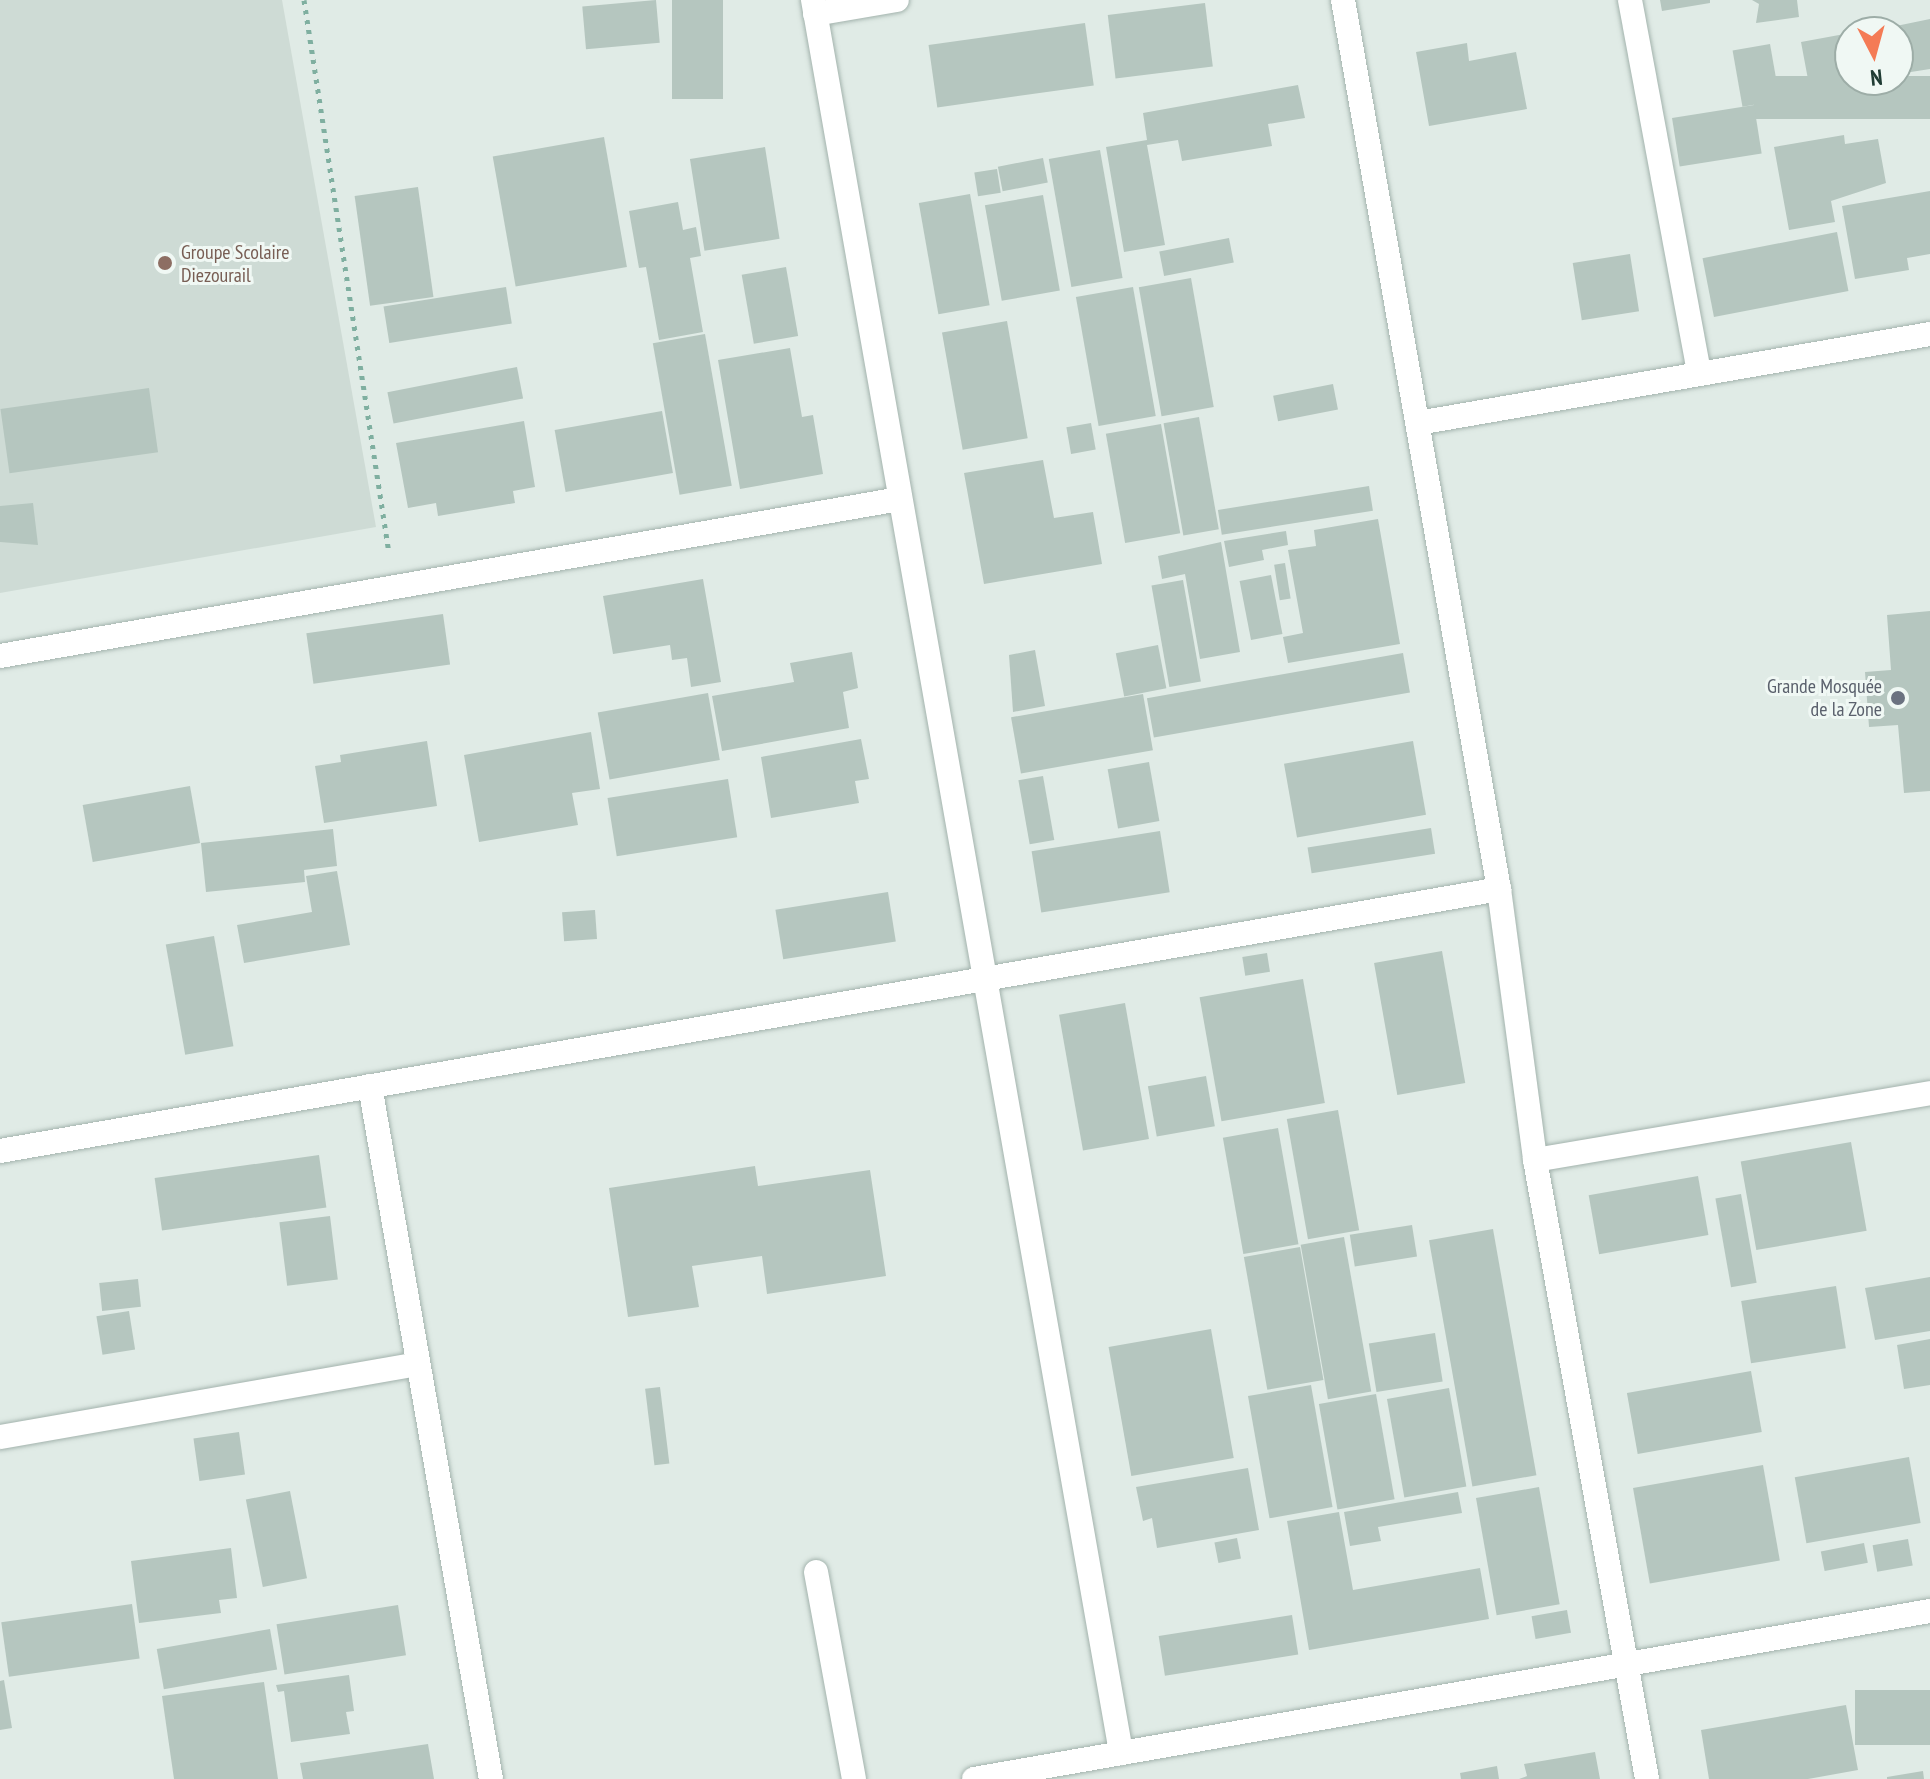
<!DOCTYPE html>
<meta charset="utf-8">
<style>
body{margin:0}
#map{position:relative;width:1930px;height:1779px;overflow:hidden;background:#e0ebe6;font-family:"PT Sans Narrow",sans-serif}
div>[style]{position:absolute}
.built>*{inset:0;background:#cedbd5}
.building>*{inset:0;background:#b5c6bf;transform-origin:0 0}
.path>*{height:5px;margin-top:-2.5px;transform-origin:0;background:repeating-linear-gradient(90deg,#7fafa0 0 4px,transparent 0 10px)}
.roads{filter:drop-shadow(0 0 2px #a3b3ad) drop-shadow(0 0 2px #a3b3ad)}
.minor>*{height:24px;margin:-12px;padding:0 12px;transform-origin:12px;border-radius:12px;background:#fff}
.dots>*{width:22px;height:22px;translate:-50% -50%;box-sizing:border-box;border:4px solid #f0f8f4;border-radius:50%}
span{translate:-50% -50%;white-space:nowrap;text-align:center;line-height:1.15;-webkit-text-stroke:6px #f0f8f4;paint-order:stroke}
.education-label{font-size:20px;color:#785e54}
.left{translate:0 -50%;text-align:left}
.worship-label{font-size:20px;color:#5b616d}
.right{translate:-100% -50%;text-align:right}
.north{position:absolute;left:1834px;top:16px;width:80px;height:80px;box-sizing:border-box;background:#f0f8f4;border:2px solid #9dada7;border-radius:50%;rotate:174deg;font-size:22px;font-weight:700;line-height:32px;text-align:center;color:#203c34}
.north::after{content:'';display:block;margin:auto;width:28px;height:36px;background:#f47b55;clip-path:polygon(50% 0,100% 100%,50% 72%,0 100%)}
</style>
<div id="map">
<div class="built">
<div style="clip-path:polygon(0 0,282px 0,376px 527px,0 593px)"></div>
</div>
<div class="building">
<div style="left:656px;top:0;width:43px;height:74px;rotate:85deg"></div>
<div style="left:672px;top:0;width:51px;height:99px"></div>
<div style="clip-path:polygon(1660px 0,1710px 0,1710px 3px,1662px 11px)"></div>
<div style="clip-path:polygon(1752px 0,1797px 0,1799px 17px,1756px 23px,1759px 4px)"></div>
<div style="left:1205px;top:3px;width:64px;height:98px;rotate:83deg"></div>
<div style="clip-path:polygon(1930px 19px,1930px 69px,1898px 74px,1898px 32px,1867px 32px)"></div>
<div style="left:1085px;top:23px;width:63px;height:158px;rotate:82deg"></div>
<div style="clip-path:polygon(1850px 33px,1850px 80px,1856px 82px,1810px 90px,1801px 42px)"></div>
<div style="clip-path:polygon(1467px 43px,1469px 61px,1516px 52px,1527px 109px,1429px 126px,1416px 52px)"></div>
<div style="left:1770px;top:44px;width:57px;height:38px;rotate:80deg"></div>
<div style="left:1930px;top:76px;width:43px;height:176px;rotate:90deg"></div>
<div style="clip-path:polygon(1298px 85px,1305px 118px,1268px 124px,1272px 146px,1182px 161px,1178px 140px,1147px 145px,1165px 245px,1124px 252px,1106px 147px,1147px 140px,1143px 113px)"></div>
<div style="left:1754px;top:105px;width:49px;height:83px;rotate:81deg"></div>
<div style="clip-path:polygon(1844px 135px,1845px 144px,1878px 139px,1886px 183px,1831px 201px,1835px 222px,1789px 230px,1774px 147px)"></div>
<div style="left:604px;top:137px;width:132px;height:113px;rotate:80deg"></div>
<div style="left:765px;top:147px;width:93px;height:76px;rotate:81deg"></div>
<div style="left:1100px;top:150px;width:130px;height:52px;rotate:80deg"></div>
<div style="left:1043px;top:158px;width:25px;height:46px;rotate:79deg"></div>
<div style="left:997px;top:169px;width:24px;height:23px;rotate:81deg"></div>
<div style="left:418px;top:187px;width:111px;height:64px;rotate:82deg"></div>
<div style="clip-path:polygon(1930px 191px,1930px 254px,1907px 258px,1909px 270px,1855px 279px,1842px 206px)"></div>
<div style="left:970px;top:194px;width:113px;height:52px;rotate:80deg"></div>
<div style="left:1043px;top:195px;width:97px;height:59px;rotate:80deg"></div>
<div style="clip-path:polygon(678px 202px,683px 230px,696px 227px,701px 256px,690px 258px,703px 332px,659px 340px,646px 267px,639px 268px,629px 211px)"></div>
<div style="left:1837px;top:232px;width:60px;height:137px;rotate:79deg"></div>
<div style="left:1229px;top:238px;width:25px;height:71px;rotate:79deg"></div>
<div style="left:1630px;top:254px;width:58px;height:58px;rotate:81deg"></div>
<div style="left:786px;top:267px;width:70px;height:45px;rotate:80deg"></div>
<div style="left:1191px;top:278px;width:131px;height:53px;rotate:80deg"></div>
<div style="left:506px;top:287px;width:37px;height:124px;rotate:81deg"></div>
<div style="left:1133px;top:287px;width:131px;height:58px;rotate:80deg"></div>
<div style="left:1007px;top:321px;width:119px;height:66px;rotate:80deg"></div>
<div style="left:705px;top:334px;width:154px;height:53px;rotate:80deg"></div>
<div style="clip-path:polygon(790px 348px,802px 417px,813px 415px,823px 474px,740px 489px,718px 360px)"></div>
<div style="left:517px;top:367px;width:32px;height:132px;rotate:79deg"></div>
<div style="left:1333px;top:384px;width:26px;height:61px;rotate:79deg"></div>
<div style="left:149px;top:388px;width:65px;height:150px;rotate:82deg"></div>
<div style="left:662px;top:411px;width:63px;height:109px;rotate:80deg"></div>
<div style="left:1199px;top:417px;width:114px;height:36px;rotate:80deg"></div>
<div style="clip-path:polygon(524px 421px,535px 487px,513px 491px,515px 503px,438px 516px,436px 503px,408px 508px,396px 443px)"></div>
<div style="left:1091px;top:423px;width:27px;height:25px;rotate:80deg"></div>
<div style="left:1161px;top:424px;width:111px;height:56px;rotate:80deg"></div>
<div style="clip-path:polygon(1043px 460px,1054px 518px,1093px 512px,1102px 564px,984px 584px,964px 473px)"></div>
<div style="left:1369px;top:486px;width:25px;height:153px;rotate:81deg"></div>
<div style="clip-path:polygon(33px 503px,38px 545px,0 542px,0 506px)"></div>
<div style="clip-path:polygon(1378px 519px,1400px 644px,1288px 663px,1283px 637px,1303px 633px,1288px 550px,1316px 546px,1314px 530px)"></div>
<div style="clip-path:polygon(1286px 531px,1288px 545px,1262px 550px,1264px 560px,1229px 567px,1224px 541px)"></div>
<div style="clip-path:polygon(1221px 542px,1240px 652px,1200px 659px,1185px 574px,1162px 579px,1158px 556px)"></div>
<div style="left:1285px;top:563px;width:36px;height:11px;rotate:81deg"></div>
<div style="left:1271px;top:575px;width:60px;height:32px;rotate:79deg"></div>
<div style="clip-path:polygon(703px 579px,721px 682px,691px 687px,687px 658px,672px 660px,670px 645px,613px 654px,603px 596px)"></div>
<div style="left:1183px;top:580px;width:103px;height:32px;rotate:80deg"></div>
<div style="clip-path:polygon(1930px 611px,1930px 791px,1904px 793px,1898px 725px,1869px 727px,1865px 672px,1891px 670px,1887px 615px)"></div>
<div style="left:443px;top:614px;width:51px;height:138px;rotate:82deg"></div>
<div style="left:1158px;top:645px;width:44px;height:43px;rotate:79deg"></div>
<div style="clip-path:polygon(1035px 650px,1045px 706px,1013px 712px,1009px 655px)"></div>
<div style="clip-path:polygon(852px 652px,858px 688px,843px 692px,849px 728px,722px 751px,712px 696px,794px 682px,790px 663px)"></div>
<div style="left:1403px;top:653px;width:40px;height:260px;rotate:80deg"></div>
<div style="left:708px;top:693px;width:68px;height:112px;rotate:80deg"></div>
<div style="left:1143px;top:694px;width:57px;height:134px;rotate:80deg"></div>
<div style="clip-path:polygon(591px 732px,600px 789px,572px 793px,578px 825px,479px 842px,464px 755px)"></div>
<div style="clip-path:polygon(861px 739px,869px 779px,855px 781px,859px 803px,771px 818px,761px 757px)"></div>
<div style="clip-path:polygon(427px 741px,437px 806px,324px 823px,315px 766px,341px 762px,340px 755px)"></div>
<div style="left:1413px;top:741px;width:75px;height:131px;rotate:80deg"></div>
<div style="left:1149px;top:762px;width:60px;height:42px;rotate:80deg"></div>
<div style="left:1043px;top:776px;width:65px;height:25px;rotate:80deg"></div>
<div style="left:728px;top:779px;width:59px;height:122px;rotate:81deg"></div>
<div style="left:190px;top:786px;width:58px;height:109px;rotate:80deg"></div>
<div style="left:1431px;top:828px;width:26px;height:125px;rotate:81deg"></div>
<div style="clip-path:polygon(333px 829px,337px 866px,304px 870px,305px 882px,206px 892px,201px 843px)"></div>
<div style="left:1160px;top:831px;width:62px;height:130px;rotate:81deg"></div>
<div style="clip-path:polygon(337px 871px,350px 945px,244px 963px,237px 925px,312px 912px,306px 876px)"></div>
<div style="left:888px;top:892px;width:50px;height:114px;rotate:81deg"></div>
<div style="left:595px;top:910px;width:29px;height:33px;rotate:86deg"></div>
<div style="left:214px;top:936px;width:112px;height:49px;rotate:80deg"></div>
<div style="left:1442px;top:951px;width:134px;height:69px;rotate:80deg"></div>
<div style="left:1267px;top:953px;width:19px;height:25px;rotate:81deg"></div>
<div style="left:1303px;top:979px;width:126px;height:105px;rotate:80deg"></div>
<div style="left:1125px;top:1003px;width:138px;height:67px;rotate:80deg"></div>
<div style="left:1206px;top:1076px;width:51px;height:59px;rotate:80deg"></div>
<div style="left:1338px;top:1110px;width:122px;height:52px;rotate:80deg"></div>
<div style="left:1278px;top:1128px;width:118px;height:56px;rotate:80deg"></div>
<div style="left:1851px;top:1142px;width:90px;height:112px;rotate:80deg"></div>
<div style="left:319px;top:1155px;width:53px;height:166px;rotate:82deg"></div>
<div style="clip-path:polygon(755px 1166px,758px 1186px,870px 1170px,886px 1276px,767px 1294px,762px 1256px,692px 1266px,699px 1307px,628px 1317px,609px 1188px)"></div>
<div style="left:1698px;top:1176px;width:60px;height:111px;rotate:80deg"></div>
<div style="left:1741px;top:1194px;width:90px;height:26px;rotate:80deg"></div>
<div style="left:330px;top:1216px;width:64px;height:51px;rotate:83deg"></div>
<div style="left:1412px;top:1225px;width:32px;height:63px;rotate:81deg"></div>
<div style="left:1493px;top:1229px;width:250px;height:65px;rotate:80deg"></div>
<div style="left:1344px;top:1237px;width:157px;height:44px;rotate:80deg"></div>
<div style="left:1300px;top:1247px;width:135px;height:57px;rotate:80deg"></div>
<div style="clip-path:polygon(1930px 1277px,1930px 1331px,1875px 1340px,1865px 1288px)"></div>
<div style="left:138px;top:1279px;width:28px;height:39px;rotate:84deg"></div>
<div style="left:1836px;top:1286px;width:63px;height:96px;rotate:81deg"></div>
<div style="left:129px;top:1311px;width:39px;height:33px;rotate:81deg"></div>
<div style="left:1211px;top:1329px;width:131px;height:104px;rotate:80deg"></div>
<div style="left:1435px;top:1333px;width:49px;height:67px;rotate:81deg"></div>
<div style="clip-path:polygon(1930px 1339px,1930px 1385px,1904px 1389px,1897px 1345px)"></div>
<div style="left:1751px;top:1371px;width:62px;height:126px;rotate:80deg"></div>
<div style="left:1311px;top:1385px;width:124px;height:64px;rotate:80deg"></div>
<div style="left:660px;top:1387px;width:77px;height:15px;rotate:83deg"></div>
<div style="left:1449px;top:1388px;width:100px;height:63px;rotate:80deg"></div>
<div style="left:1376px;top:1394px;width:107px;height:58px;rotate:80deg"></div>
<div style="left:239px;top:1432px;width:43px;height:46px;rotate:82deg"></div>
<div style="left:1909px;top:1457px;width:67px;height:116px;rotate:80deg"></div>
<div style="left:1763px;top:1465px;width:97px;height:132px;rotate:80deg"></div>
<div style="clip-path:polygon(1248px 1468px,1259px 1530px,1157px 1548px,1152px 1518px,1143px 1521px,1136px 1487px)"></div>
<div style="left:1539px;top:1487px;width:119px;height:64px;rotate:80deg"></div>
<div style="left:290px;top:1491px;width:89px;height:45px;rotate:79deg"></div>
<div style="clip-path:polygon(1458px 1492px,1462px 1513px,1378px 1527px,1381px 1541px,1350px 1546px,1344px 1512px)"></div>
<div style="clip-path:polygon(1339px 1512px,1353px 1590px,1480px 1568px,1489px 1619px,1309px 1650px,1287px 1521px)"></div>
<div style="left:1237px;top:1538px;width:21px;height:23px;rotate:79deg"></div>
<div style="left:1908px;top:1539px;width:27px;height:36px;rotate:80deg"></div>
<div style="left:1864px;top:1543px;width:20px;height:44px;rotate:79deg"></div>
<div style="clip-path:polygon(231px 1548px,237px 1598px,219px 1600px,221px 1613px,139px 1623px,131px 1561px)"></div>
<div style="left:132px;top:1604px;width:55px;height:132px;rotate:82deg"></div>
<div style="left:398px;top:1605px;width:51px;height:123px;rotate:81deg"></div>
<div style="left:1567px;top:1610px;width:23px;height:36px;rotate:80deg"></div>
<div style="left:1292px;top:1615px;width:40px;height:135px;rotate:81deg"></div>
<div style="left:270px;top:1629px;width:41px;height:115px;rotate:80deg"></div>
<div style="clip-path:polygon(349px 1675px,354px 1711px,346px 1712px,350px 1734px,291px 1742px,284px 1691px,278px 1692px,276px 1685px)"></div>
<div style="clip-path:polygon(4px 1680px,12px 1728px,0 1730px,0 1681px)"></div>
<div style="clip-path:polygon(264px 1682px,278px 1779px,174px 1779px,162px 1696px)"></div>
<div style="left:1930px;top:1690px;width:55px;height:75px;rotate:90deg"></div>
<div style="clip-path:polygon(1846px 1705px,1858px 1770px,1808px 1779px,1709px 1779px,1701px 1730px)"></div>
<div style="clip-path:polygon(428px 1744px,434px 1779px,303px 1779px,300px 1763px)"></div>
<div style="clip-path:polygon(1595px 1752px,1600px 1779px,1519px 1779px,1527px 1776px,1524px 1764px)"></div>
<div style="clip-path:polygon(1497px 1766px,1499px 1779px,1461px 1779px,1460px 1773px)"></div>
<div style="clip-path:polygon(1923px 1771px,1924px 1779px,1887px 1779px,1887px 1777px)"></div>
</div>
<div class="path">
<div style="left:304px;top:0;width:559px;rotate:81.26deg"></div>
</div>
<div class="roads">
<div class="minor">
<div style="left:813px;top:0;width:1780px;rotate:80.03deg"></div>
<div style="left:1343px;top:0;width:903px;rotate:80.05deg"></div>
<div style="left:1499px;top:889px;width:273px;rotate:82.4deg"></div>
<div style="left:1535px;top:1160px;width:629px;rotate:79.74deg"></div>
<div style="left:1630px;top:0;width:380px;rotate:79.5deg"></div>
<div style="left:815px;top:14px;width:83px;rotate:-9.7deg"></div>
<div style="left:1418px;top:423px;width:520px;rotate:-9.86deg"></div>
<div style="left:0;top:656px;width:914px;rotate:-9.9deg"></div>
<div style="left:370px;top:1086px;width:703px;rotate:80.1deg"></div>
<div style="left:0;top:1151px;width:1522px;rotate:-9.91deg"></div>
<div style="left:1535px;top:1160px;width:401px;rotate:-9.6deg"></div>
<div style="left:0;top:1437px;width:424px;rotate:-9.9deg"></div>
<div style="left:816px;top:1572px;width:210px;rotate:79.6deg"></div>
<div style="left:974px;top:1779px;width:971px;rotate:-9.97deg"></div>
</div>
</div>
<div class="dots">
<div style="left:165px;top:263px;background:#8d6e63"></div>
<div style="left:1898px;top:698px;background:#6b7280"></div>
</div>
<div class="education-label">
<span class="left" style="left:181px;top:264px">Groupe Scolaire<br>Diezourail</span>
</div>
<div class="worship-label">
<span class="right" style="left:1882px;top:698px">Grande Mosquée<br>de la Zone</span>
</div>
<div class="north">N</div>
</div>
